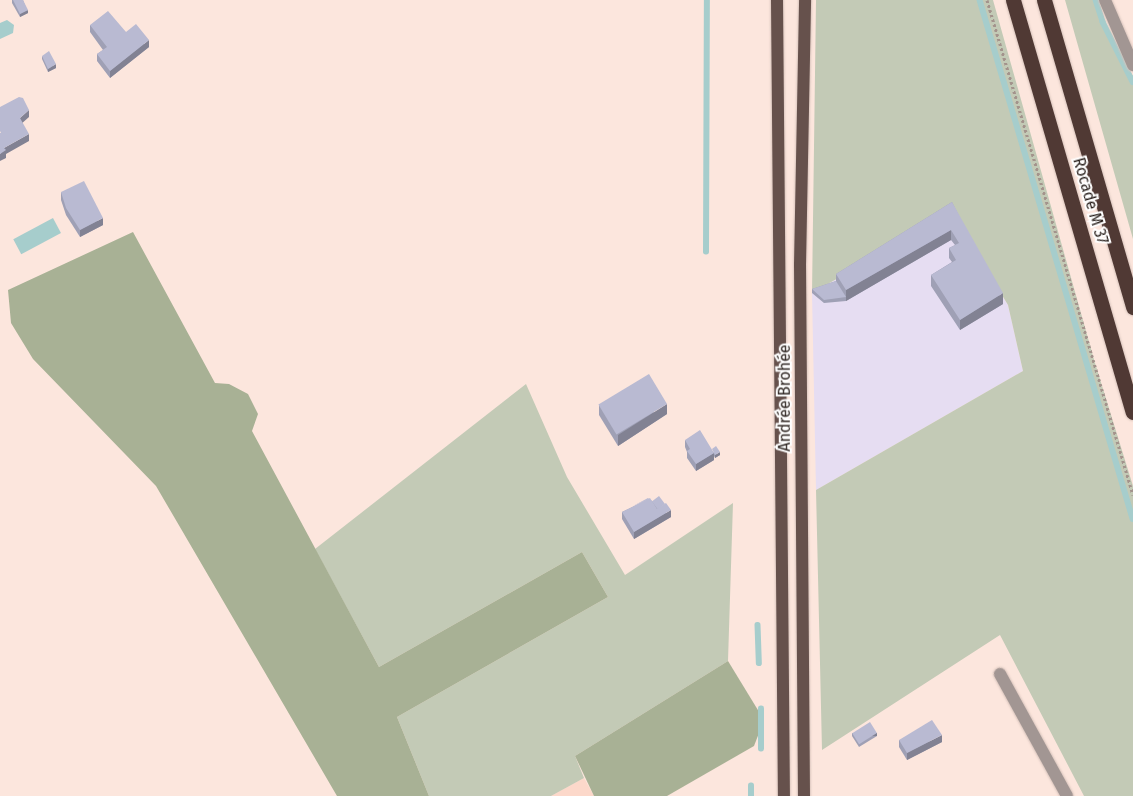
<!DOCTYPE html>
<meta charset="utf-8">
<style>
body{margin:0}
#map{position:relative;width:1133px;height:796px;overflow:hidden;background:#fce6dd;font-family:"Fira Sans",sans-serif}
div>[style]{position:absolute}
.built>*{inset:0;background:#fcd8ca}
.industrial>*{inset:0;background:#e6ddf2}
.green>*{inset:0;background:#c3cab6}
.forest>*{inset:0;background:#a8b195}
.water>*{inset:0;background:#a6cdcc;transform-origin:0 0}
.stream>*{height:5.5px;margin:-2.75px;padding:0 2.75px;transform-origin:2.75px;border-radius:2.75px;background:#a6cdcc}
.path>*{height:3px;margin-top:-1.5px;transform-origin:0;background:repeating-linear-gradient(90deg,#a3938c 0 2.5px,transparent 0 5px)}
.roads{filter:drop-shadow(0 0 1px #d6c2ba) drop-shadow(0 0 1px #d6c2ba)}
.minor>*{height:12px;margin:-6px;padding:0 6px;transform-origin:6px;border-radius:6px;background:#a29693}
.major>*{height:12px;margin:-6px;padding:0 6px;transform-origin:6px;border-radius:6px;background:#66514c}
.highway>*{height:15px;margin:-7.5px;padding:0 7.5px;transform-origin:7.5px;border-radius:7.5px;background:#503934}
.wall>*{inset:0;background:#9fa0b5}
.shaded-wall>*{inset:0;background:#828293;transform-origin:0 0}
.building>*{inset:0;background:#b9bad2;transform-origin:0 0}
span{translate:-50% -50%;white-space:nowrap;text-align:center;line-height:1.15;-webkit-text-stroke:4px #fff;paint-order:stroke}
.street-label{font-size:16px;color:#281f1b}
</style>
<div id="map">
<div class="built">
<div style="clip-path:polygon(584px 778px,594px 796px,551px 796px)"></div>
</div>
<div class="industrial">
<div style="clip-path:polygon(952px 213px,1008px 305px,1023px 371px,816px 490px,812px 293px)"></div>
</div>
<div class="green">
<div style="clip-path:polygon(816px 0,993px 0,1095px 363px,1133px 486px,1133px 796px,1084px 796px,1000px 635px,822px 750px,816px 490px,1023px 371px,1008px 305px,952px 213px,812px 293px)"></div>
<div style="clip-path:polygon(1065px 0,1098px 0,1108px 32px,1133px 76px,1133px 239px)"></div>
<div style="clip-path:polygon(526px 384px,567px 477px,625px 575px,733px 503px,728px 661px,575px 756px,584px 778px,551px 796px,429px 796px,397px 717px,608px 597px,582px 552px,379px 667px,315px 549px)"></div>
</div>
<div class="forest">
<div style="clip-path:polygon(133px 232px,215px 383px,229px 384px,248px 394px,258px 414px,252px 431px,379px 667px,582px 552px,608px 597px,397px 717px,429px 796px,337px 796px,156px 486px,33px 359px,11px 323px,8px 290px)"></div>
<div style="clip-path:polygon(728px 661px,764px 720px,754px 746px,667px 796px,594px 796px,575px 756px)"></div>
</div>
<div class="water">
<div style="clip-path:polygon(7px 20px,14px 25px,13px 33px,0 39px,0 23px)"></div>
<div style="left:53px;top:218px;width:17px;height:45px;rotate:62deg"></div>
</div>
<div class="stream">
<div style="left:980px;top:0;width:541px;rotate:73.57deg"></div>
<div style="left:1096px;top:0;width:23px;rotate:72deg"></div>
<div style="left:1103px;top:22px;width:67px;rotate:63.4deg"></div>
<div style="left:706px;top:252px;width:252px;rotate:-89.8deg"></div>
<div style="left:758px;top:625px;width:38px;rotate:88deg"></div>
<div style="left:761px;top:749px;width:40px;rotate:-90deg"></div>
<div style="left:751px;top:796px;width:10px;rotate:-90deg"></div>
</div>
<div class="path">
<div style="left:987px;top:0;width:516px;rotate:73.57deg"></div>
</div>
<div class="roads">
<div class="minor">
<div style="left:1105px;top:0;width:71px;rotate:66.7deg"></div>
<div style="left:1000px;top:674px;width:139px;rotate:61.2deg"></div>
</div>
<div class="major">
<div style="left:777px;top:0;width:796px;rotate:89.5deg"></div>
<div style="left:804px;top:796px;width:531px;rotate:-90.43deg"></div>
<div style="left:800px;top:265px;width:265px;rotate:-88.9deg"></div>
</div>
<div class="highway">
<div style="left:1013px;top:0;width:429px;rotate:73.8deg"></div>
<div style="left:1044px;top:0;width:320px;rotate:73.8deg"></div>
</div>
</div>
<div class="wall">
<div style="clip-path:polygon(12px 0,23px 0,28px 13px,20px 17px,12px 3px)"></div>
<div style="clip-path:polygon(90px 25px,126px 32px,149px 47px,110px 78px,97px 61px,97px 54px,103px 50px,90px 32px)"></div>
<div style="clip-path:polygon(42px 56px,56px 68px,48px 72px,42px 59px)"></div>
<div style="clip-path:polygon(61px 192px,103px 225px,80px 237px,66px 215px,61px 200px)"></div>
<div style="clip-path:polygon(952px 202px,1003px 304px,960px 330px,931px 286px,931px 275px,952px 262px,949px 258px,949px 248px,955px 245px,951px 240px,846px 301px,824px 303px,812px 293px,812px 289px,836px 281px,836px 274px)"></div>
<div style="clip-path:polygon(599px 405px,667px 414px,618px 446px,599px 415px)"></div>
<div style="clip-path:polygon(685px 440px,720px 455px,715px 458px,714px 456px,714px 460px,696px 471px,687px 458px,687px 452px,685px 447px)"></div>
<div style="clip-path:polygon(649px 499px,652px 501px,671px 517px,634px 539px,622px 519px,622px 512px)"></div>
<div style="clip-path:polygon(852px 733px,877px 736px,859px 747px,852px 736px)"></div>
<div style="clip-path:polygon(899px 740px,942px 742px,907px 760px,899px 747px)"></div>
</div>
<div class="shaded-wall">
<div style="clip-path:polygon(28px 10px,28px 13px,20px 17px,20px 14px)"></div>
<div style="clip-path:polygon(149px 40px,149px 47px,110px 78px,110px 71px)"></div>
<div style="clip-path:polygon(56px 64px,56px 68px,48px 72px,48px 69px)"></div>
<div style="clip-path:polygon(29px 110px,29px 117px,20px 125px,20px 118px)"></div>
<div style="clip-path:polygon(29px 134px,29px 141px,6px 154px,6px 158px,0 161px,0 154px,4px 148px)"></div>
<div style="clip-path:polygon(103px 218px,103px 225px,80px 237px,80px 230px)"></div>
<div style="clip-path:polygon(951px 230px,951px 240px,846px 301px,846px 290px)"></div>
<div style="clip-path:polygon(1003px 293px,1003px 304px,960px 330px,960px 320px)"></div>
<div style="clip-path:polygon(667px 404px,667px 414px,618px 446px,618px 435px)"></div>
<div style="clip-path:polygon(720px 452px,720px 455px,715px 458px,715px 455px)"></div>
<div style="clip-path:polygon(714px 453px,714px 460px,696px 471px,696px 464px)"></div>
<div style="clip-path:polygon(671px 510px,671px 517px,634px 539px,634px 532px)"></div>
<div style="left:877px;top:733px;width:3px;height:21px;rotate:90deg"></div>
<div style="clip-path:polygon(942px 735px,942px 742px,907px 760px,907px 753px)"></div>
</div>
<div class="building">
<div style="clip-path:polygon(13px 0,23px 0,28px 10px,20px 14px)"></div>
<div style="clip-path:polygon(108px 11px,126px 32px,136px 24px,149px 40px,110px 71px,97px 54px,107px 47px,90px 25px)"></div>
<div style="clip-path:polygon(49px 51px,56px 64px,48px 69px,42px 56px)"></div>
<div style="clip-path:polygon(19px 97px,23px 98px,29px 110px,20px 118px,29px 134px,4px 148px,6px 150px,0 154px,0 133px,1px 133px,0 131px,0 107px)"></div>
<div style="clip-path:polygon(84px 181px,103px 218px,80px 230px,66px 208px,61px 192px)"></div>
<div style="clip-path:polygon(952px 202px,1003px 293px,960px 320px,931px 275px,956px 260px,949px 248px,959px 243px,951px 230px,846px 290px,836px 274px)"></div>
<div style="clip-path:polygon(836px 281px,846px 297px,824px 300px,812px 289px)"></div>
<div style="left:649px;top:374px;width:35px;height:59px;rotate:59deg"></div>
<div style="clip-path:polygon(700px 430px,714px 453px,696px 464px,687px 451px,690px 449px,685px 440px)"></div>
<div style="clip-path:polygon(716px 446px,720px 452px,715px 455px,712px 449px)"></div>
<div style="left:659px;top:496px;width:10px;height:9px;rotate:53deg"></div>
<div style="clip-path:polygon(648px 498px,649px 499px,633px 506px)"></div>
<div style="clip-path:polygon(650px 498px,657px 509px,666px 503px,671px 510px,634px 532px,622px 512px)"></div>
<div style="clip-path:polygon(932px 720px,942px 735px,907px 753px,899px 740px)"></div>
<div style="left:870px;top:722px;width:13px;height:21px;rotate:58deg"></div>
</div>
<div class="street-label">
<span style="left:1090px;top:201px;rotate:74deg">Rocade M 37</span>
<span style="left:785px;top:398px;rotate:-90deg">Andrée Brohée</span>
</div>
</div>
